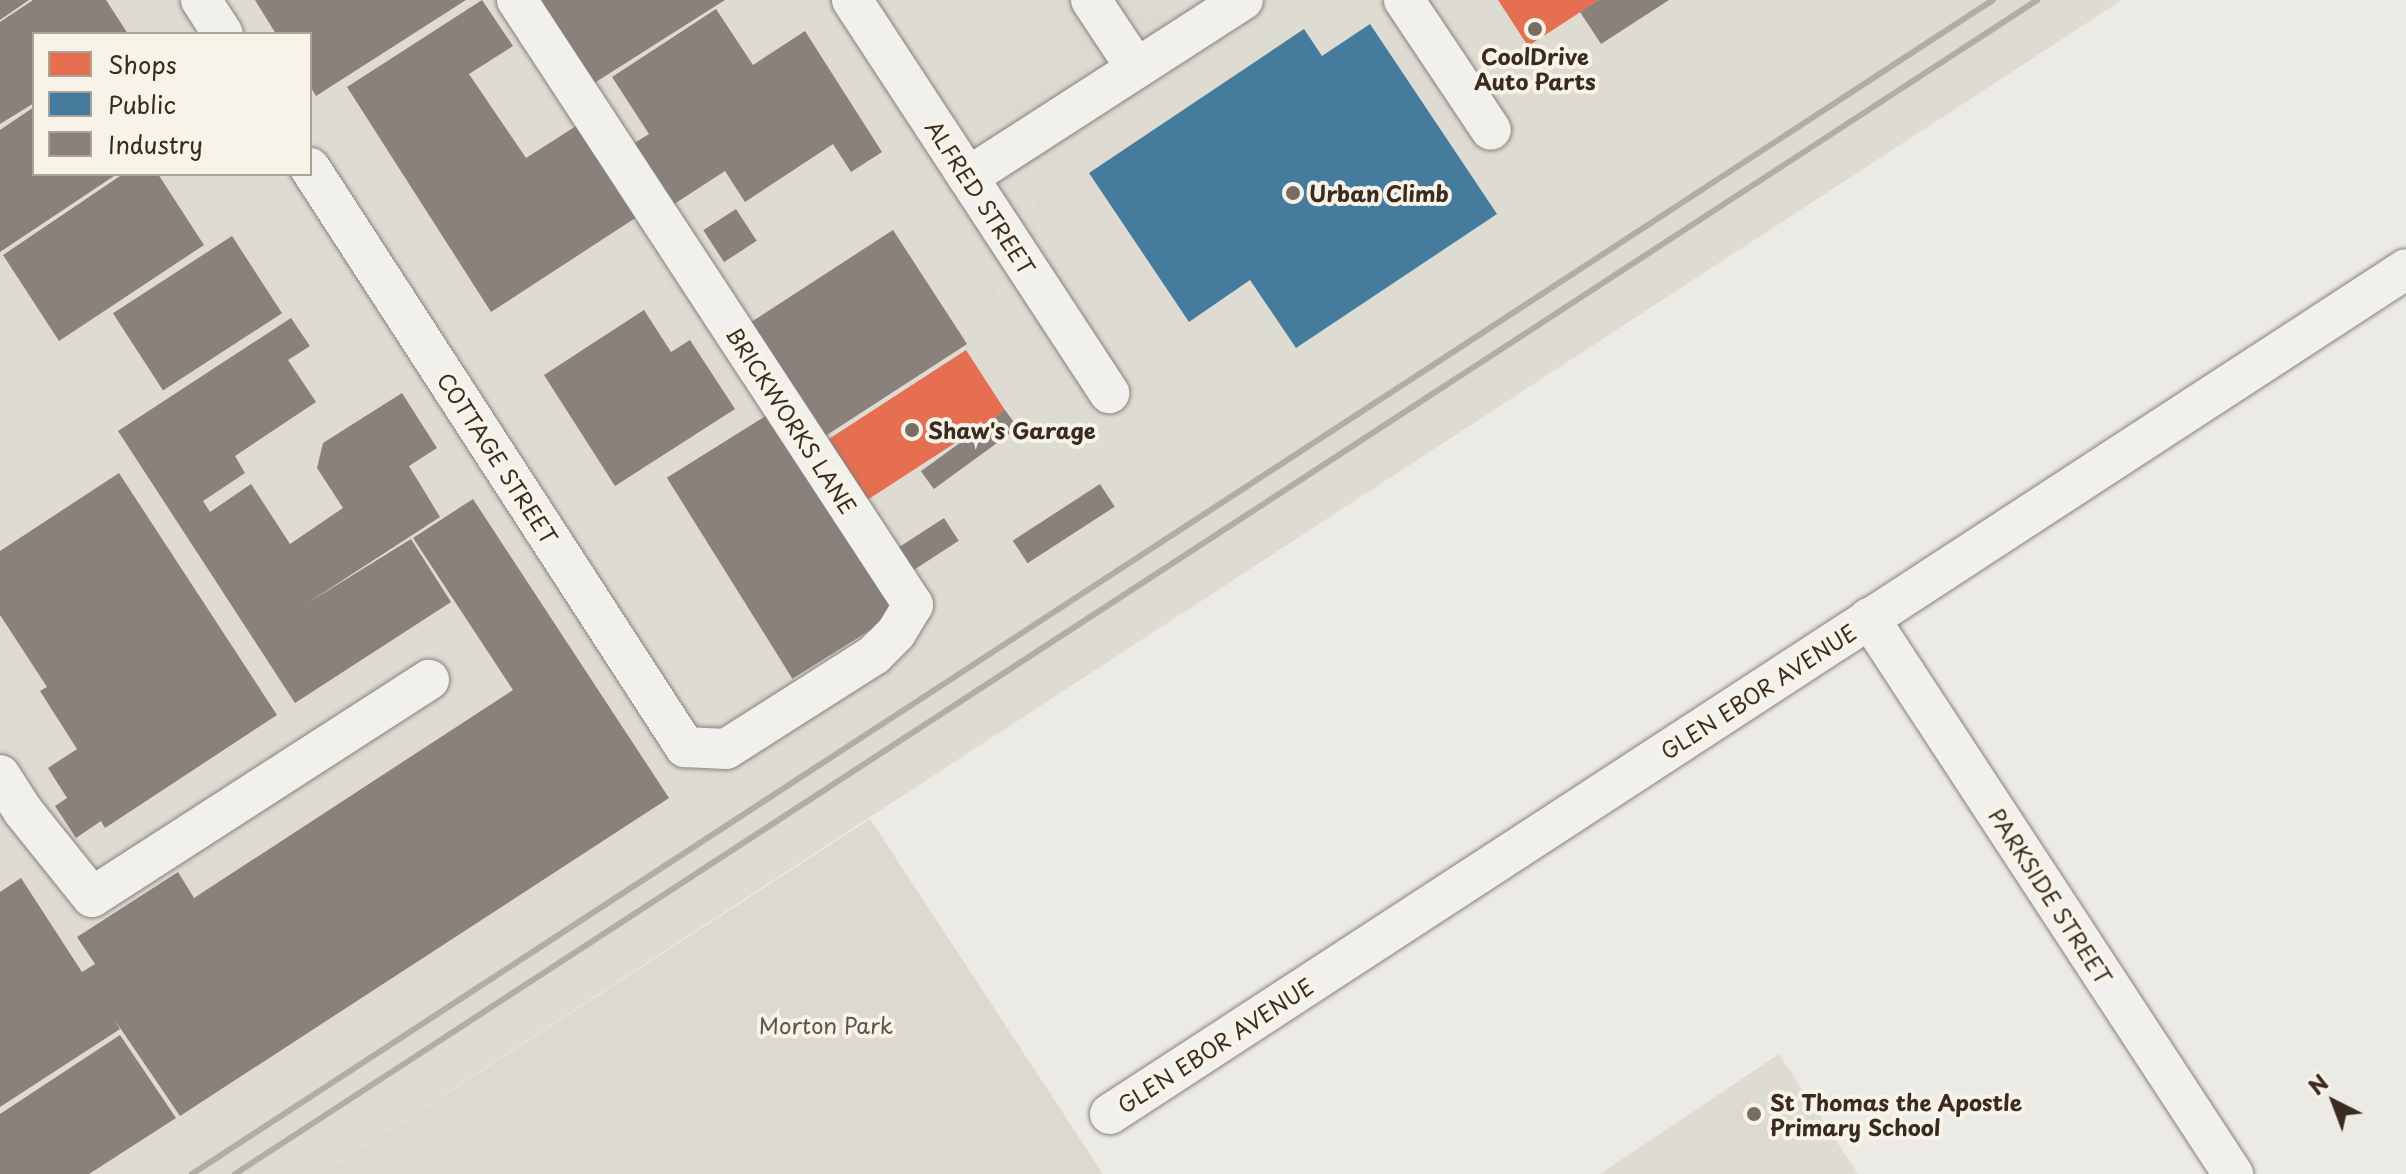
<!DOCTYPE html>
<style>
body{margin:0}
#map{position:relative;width:2406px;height:1174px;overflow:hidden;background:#eceae4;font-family:"Playpen Sans",sans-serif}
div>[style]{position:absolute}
.built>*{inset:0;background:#dedbd2}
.green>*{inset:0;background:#ddd9d0}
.shops>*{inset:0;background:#e76f51;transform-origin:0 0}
.public>*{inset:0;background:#457b9d}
.industry>*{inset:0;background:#8a817c;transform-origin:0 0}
.roads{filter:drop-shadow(0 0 2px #86827c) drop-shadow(0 0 2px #86827c)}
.minor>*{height:40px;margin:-20px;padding:0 20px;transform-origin:20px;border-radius:20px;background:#f1f0ec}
.rail>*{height:6px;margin:-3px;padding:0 3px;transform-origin:3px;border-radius:3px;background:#b0ada8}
.dots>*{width:22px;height:22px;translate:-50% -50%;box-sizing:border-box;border:4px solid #f7f3e8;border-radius:50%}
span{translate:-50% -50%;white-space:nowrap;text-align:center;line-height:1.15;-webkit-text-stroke:8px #f7f3e8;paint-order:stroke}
.poi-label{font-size:22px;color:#3b2a1e;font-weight:700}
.left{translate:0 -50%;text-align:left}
.street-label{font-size:22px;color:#3b2a1e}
.park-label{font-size:22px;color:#605246}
.legend{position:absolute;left:32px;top:32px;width:280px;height:144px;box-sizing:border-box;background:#f7f3e8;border:2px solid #aca397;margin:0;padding:10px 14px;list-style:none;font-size:24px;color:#3b2a1e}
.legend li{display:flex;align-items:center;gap:16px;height:40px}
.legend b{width:40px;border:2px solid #aca397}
.north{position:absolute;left:2294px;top:1062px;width:80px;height:80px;-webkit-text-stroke:6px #f7f3e8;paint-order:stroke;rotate:318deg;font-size:22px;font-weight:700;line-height:32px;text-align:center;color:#3b2a1e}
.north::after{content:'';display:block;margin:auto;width:28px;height:36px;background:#3b2a1e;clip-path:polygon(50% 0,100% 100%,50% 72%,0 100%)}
</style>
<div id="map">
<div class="built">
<div style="clip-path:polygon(evenodd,0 0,2122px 0,323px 1174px,0 1174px,0 0,34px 34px,310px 34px,310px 174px,34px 174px,34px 34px)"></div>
<div style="clip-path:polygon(1779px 1054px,1858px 1174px,1600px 1174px)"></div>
</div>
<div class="green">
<div style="clip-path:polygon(928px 0,994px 0,1027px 49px,1080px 15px,1089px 43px,1088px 71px,998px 125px,977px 119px,961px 97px,983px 83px)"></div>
<div style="clip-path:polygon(1117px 0,1151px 0,1166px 23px,1145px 26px,1133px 20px)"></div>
<div style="clip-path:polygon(1840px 0,1890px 0,1542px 228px,1533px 215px)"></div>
<div style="clip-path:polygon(841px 44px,897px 129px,892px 147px,830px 51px)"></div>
<div style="clip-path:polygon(1076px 160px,1199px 348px,1170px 362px,1128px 342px,1091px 303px,1063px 261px,1034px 209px,1037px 195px,1048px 180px)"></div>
<div style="clip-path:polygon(948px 233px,964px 234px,999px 286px,993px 301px)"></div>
<div style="clip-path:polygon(870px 819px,1103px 1174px,323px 1174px)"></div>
<div style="clip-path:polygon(1748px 1097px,1799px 1174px,1735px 1174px,1704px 1126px)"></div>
<div style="clip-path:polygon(1683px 1138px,1707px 1174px,1644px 1174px,1639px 1167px)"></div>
</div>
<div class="shops">
<div style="clip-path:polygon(1498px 0,1599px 0,1528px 46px)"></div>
<div style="left:966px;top:350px;width:72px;height:176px;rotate:57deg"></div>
</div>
<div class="public">
<div style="clip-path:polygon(1370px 24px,1497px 214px,1296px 348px,1250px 280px,1189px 322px,1089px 173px,1304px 29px,1322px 56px)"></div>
</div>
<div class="industry">
<div style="clip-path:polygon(0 0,29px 0,0 20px)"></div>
<div style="clip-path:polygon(33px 0,106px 0,128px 34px,34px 34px,34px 103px,0 124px,0 22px)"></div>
<div style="clip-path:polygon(255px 0,466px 0,316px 96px,310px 86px,310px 34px,276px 34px)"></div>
<div style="clip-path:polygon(482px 0,513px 46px,469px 74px,526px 158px,584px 121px,643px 213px,491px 312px,347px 87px)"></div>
<div style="clip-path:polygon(532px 0,725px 0,588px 87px)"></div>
<div style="clip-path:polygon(1599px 0,1669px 0,1601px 44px,1580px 12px)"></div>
<div style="clip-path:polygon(716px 9px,753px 65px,805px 31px,882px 152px,851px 172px,833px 144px,745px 202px,725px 171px,668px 208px,628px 147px,649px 134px,612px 77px)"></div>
<div style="clip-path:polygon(34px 107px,34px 174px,117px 174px,0 252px,0 130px)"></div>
<div style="clip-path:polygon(123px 174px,158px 174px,204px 245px,59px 341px,3px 255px)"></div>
<div style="left:736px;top:209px;width:38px;height:39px;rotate:57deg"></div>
<div style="left:893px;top:230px;width:136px;height:175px;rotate:57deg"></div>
<div style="left:232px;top:236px;width:92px;height:142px;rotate:57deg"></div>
<div style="clip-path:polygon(644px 310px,671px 352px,690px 340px,735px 409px,615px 486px,544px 375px)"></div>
<div style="clip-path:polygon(291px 318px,310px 346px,288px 360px,316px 402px,235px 456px,245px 473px,203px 501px,210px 512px,251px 484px,290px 544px,343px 508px,317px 468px,323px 443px,402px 393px,437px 448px,409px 466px,440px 517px,306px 604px,411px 539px,451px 602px,295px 703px,118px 431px)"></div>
<div style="left:1005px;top:410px;width:22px;height:104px;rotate:54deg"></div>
<div style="left:772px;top:412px;width:237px;height:124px;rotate:58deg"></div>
<div style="clip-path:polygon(119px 473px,277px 715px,105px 828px,101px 821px,76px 838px,55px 806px,67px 798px,48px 768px,77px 749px,40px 691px,47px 687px,0 615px,0 551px)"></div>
<div style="left:1100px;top:484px;width:27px;height:104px;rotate:57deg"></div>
<div style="clip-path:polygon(473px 499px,669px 798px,180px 1116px,114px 1019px,120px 1029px,0 1107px,0 892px,21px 878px,82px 972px,95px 964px,77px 937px,178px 872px,194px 898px,513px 690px,413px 538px)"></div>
<div style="left:944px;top:518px;width:27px;height:56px;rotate:57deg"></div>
<div style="clip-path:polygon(120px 1035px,176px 1118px,89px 1174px,0 1174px,0 1114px)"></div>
</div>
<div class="roads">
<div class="minor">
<div style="left:201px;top:0;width:40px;rotate:57.1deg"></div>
<div style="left:852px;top:0;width:470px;rotate:56.8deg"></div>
<div style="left:1091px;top:0;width:82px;rotate:56.5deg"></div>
<div style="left:1404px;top:0;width:156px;rotate:56.2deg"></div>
<div style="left:310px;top:168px;width:690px;rotate:57.07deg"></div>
<div style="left:685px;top:747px;width:41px;rotate:2.8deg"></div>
<div style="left:726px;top:749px;width:175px;rotate:-32.4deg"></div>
<div style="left:874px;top:655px;width:31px;rotate:-45deg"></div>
<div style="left:896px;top:633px;width:33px;rotate:-59deg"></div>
<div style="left:913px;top:605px;width:723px;rotate:-123.21deg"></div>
<div style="left:968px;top:177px;width:327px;rotate:-32.8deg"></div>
<div style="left:1869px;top:618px;width:665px;rotate:56.79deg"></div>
<div style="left:0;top:775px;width:43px;rotate:57.4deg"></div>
<div style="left:23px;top:811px;width:110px;rotate:51.3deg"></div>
<div style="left:92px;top:897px;width:401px;rotate:-32.8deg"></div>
<div style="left:1110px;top:1114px;width:1547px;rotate:-33.1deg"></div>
</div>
</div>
<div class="rail">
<div style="left:192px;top:1174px;width:2150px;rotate:-33.1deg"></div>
<div style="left:235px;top:1174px;width:2151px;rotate:-33.08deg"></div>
</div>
<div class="dots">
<div style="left:1535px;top:29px;background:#796d63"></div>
<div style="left:1293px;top:193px;background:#796d63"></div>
<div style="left:912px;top:430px;background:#796d63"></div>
<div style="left:1754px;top:1114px;background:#796d63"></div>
</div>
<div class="poi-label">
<span style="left:1535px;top:68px">CoolDrive<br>Auto Parts</span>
<span class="left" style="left:1309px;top:193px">Urban Climb</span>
<span class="left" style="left:928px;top:430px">Shaw's Garage</span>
<span class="left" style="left:1770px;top:1114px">St Thomas the Apostle<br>Primary School</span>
</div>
<div class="street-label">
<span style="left:981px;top:197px;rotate:57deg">ALFRED STREET</span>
<span style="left:792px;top:420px;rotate:57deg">BRICKWORKS LANE</span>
<span style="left:498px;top:458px;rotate:57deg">COTTAGE STREET</span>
<span style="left:1758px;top:691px;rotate:-33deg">GLEN EBOR AVENUE</span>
<span style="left:2051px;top:896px;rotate:57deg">PARKSIDE STREET</span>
<span style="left:1215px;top:1045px;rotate:-33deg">GLEN EBOR AVENUE</span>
</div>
<div class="park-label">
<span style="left:826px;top:1025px">Morton Park</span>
</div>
<ul class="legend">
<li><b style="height:22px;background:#e76f51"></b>Shops</li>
<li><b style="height:22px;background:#457b9d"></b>Public</li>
<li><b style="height:22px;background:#8a817c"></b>Industry</li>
</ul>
<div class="north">N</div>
</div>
